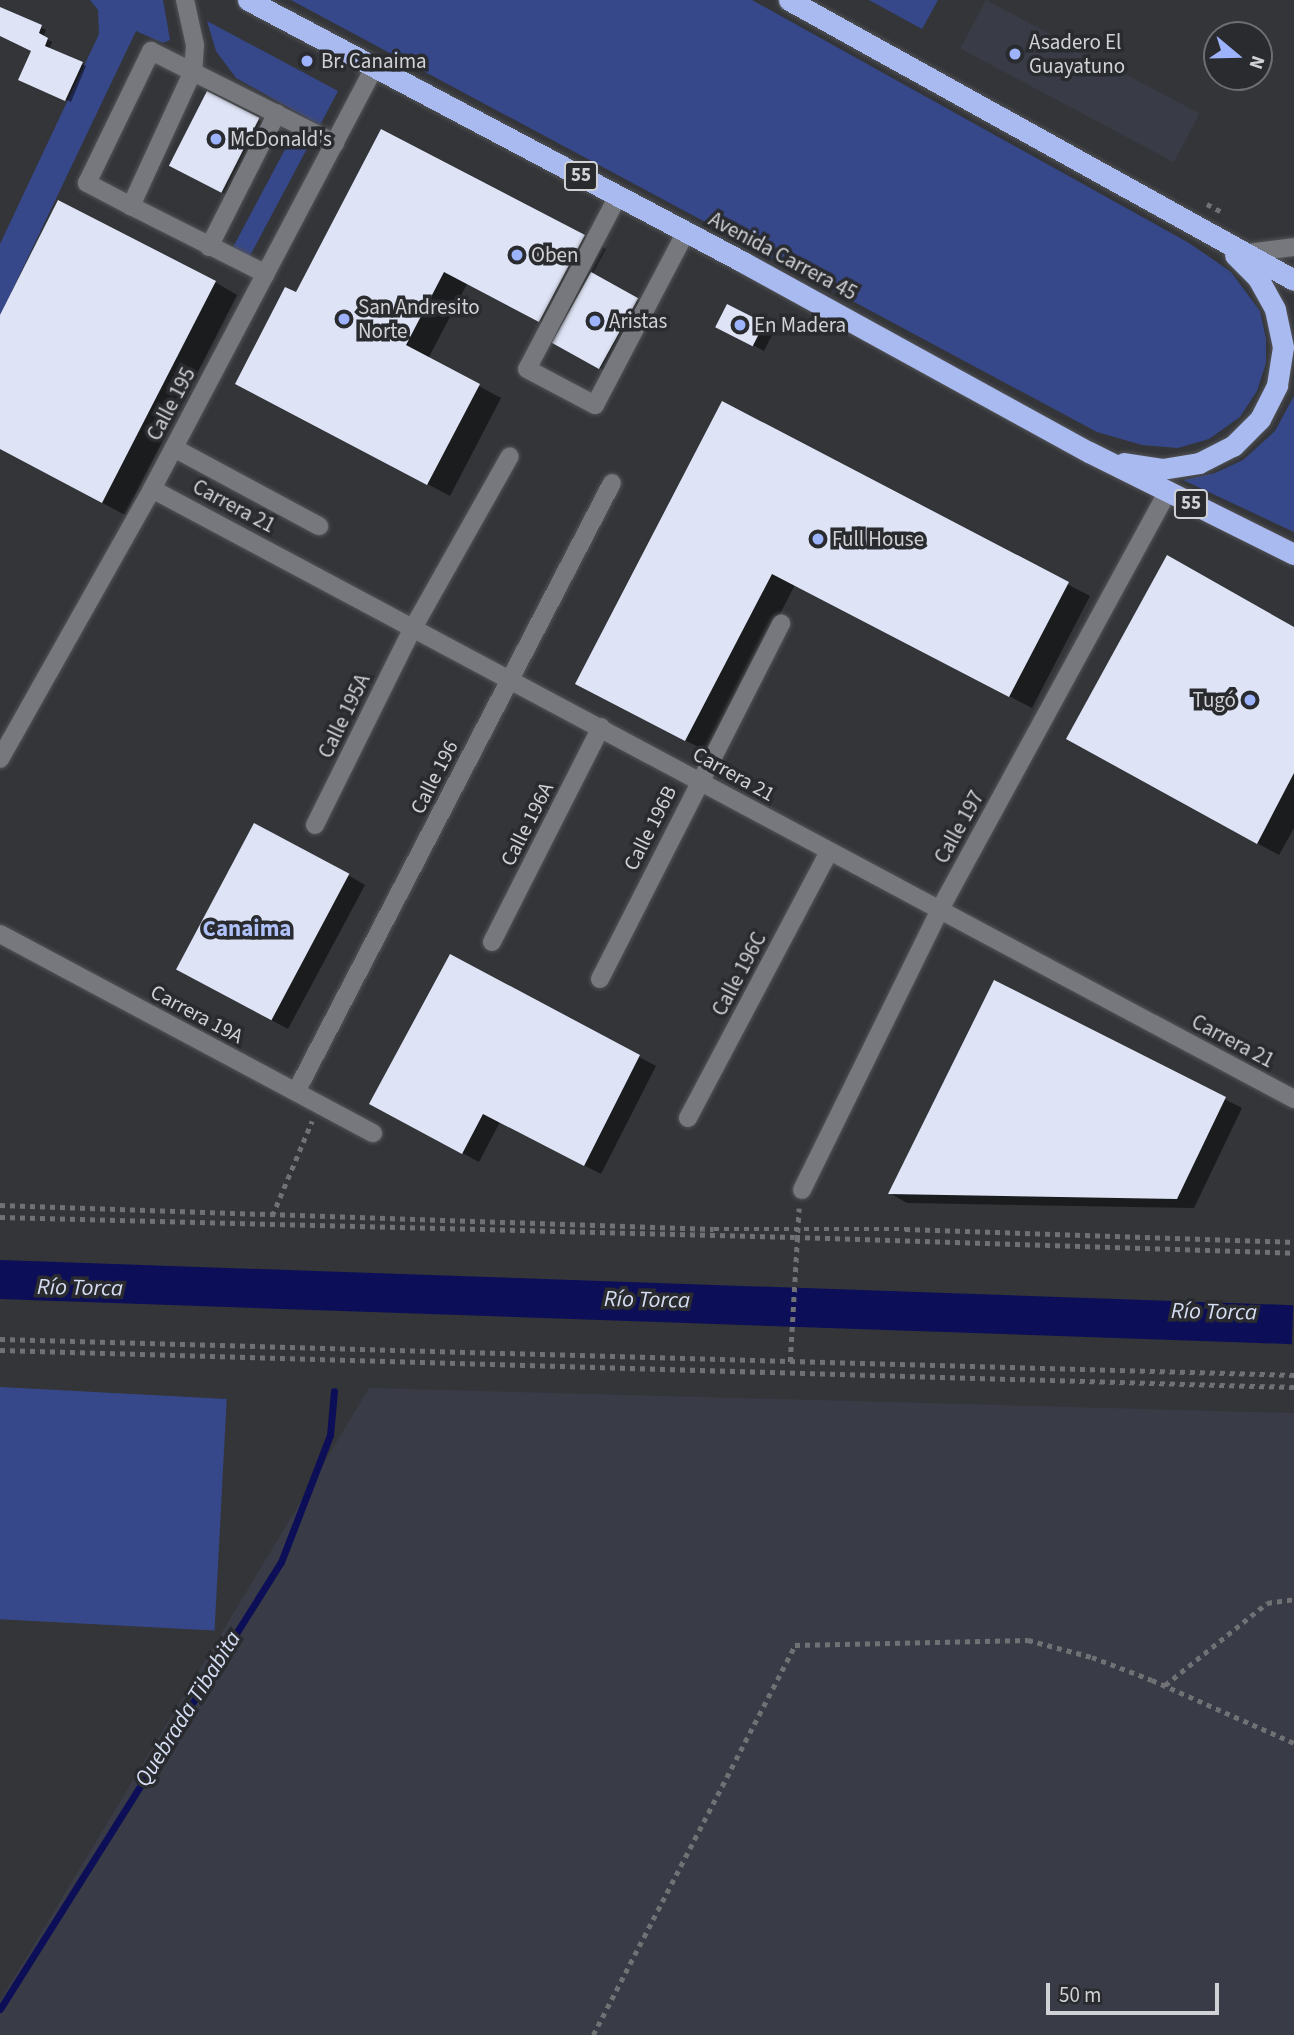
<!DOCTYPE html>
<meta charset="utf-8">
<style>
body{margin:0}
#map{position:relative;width:1294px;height:2035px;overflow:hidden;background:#333539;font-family:"Source Sans 3",sans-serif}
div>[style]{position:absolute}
.built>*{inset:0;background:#393c46;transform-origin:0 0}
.green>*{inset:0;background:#37488a;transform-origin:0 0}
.water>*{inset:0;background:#0d0e58;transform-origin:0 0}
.shadow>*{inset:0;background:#0007}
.stream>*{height:7px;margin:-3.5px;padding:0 3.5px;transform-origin:3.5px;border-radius:3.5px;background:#0d0e58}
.building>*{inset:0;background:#dee4f6;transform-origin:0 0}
.path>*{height:4.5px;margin-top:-2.25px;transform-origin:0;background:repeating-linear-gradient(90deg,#6f7174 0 5px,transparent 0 10px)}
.roads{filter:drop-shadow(0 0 2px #525356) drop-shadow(0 0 2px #525356)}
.minor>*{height:18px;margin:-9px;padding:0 9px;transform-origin:9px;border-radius:9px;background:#76787d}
.highway>*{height:21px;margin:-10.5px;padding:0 10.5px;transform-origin:10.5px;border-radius:10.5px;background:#a9baf0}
.dots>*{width:19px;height:19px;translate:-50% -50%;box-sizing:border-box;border:4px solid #292b2f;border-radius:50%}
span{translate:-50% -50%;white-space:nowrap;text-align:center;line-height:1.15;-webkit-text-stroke:7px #292b2f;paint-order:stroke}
.shield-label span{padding:2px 5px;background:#292b2f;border:2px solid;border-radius:5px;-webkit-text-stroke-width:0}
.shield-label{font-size:19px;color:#d1d2d5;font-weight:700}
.poi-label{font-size:21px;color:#d1d2d5}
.left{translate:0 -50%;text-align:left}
.right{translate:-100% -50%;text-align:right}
.street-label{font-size:21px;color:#d1d2d5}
.neighbourhood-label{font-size:23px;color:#afc1f8;font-weight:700}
.water-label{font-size:23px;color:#d5ddf3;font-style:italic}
.north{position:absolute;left:1203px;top:21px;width:70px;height:70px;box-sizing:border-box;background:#292b2f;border:2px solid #6c6e71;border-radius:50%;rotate:109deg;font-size:19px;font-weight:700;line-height:28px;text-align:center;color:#d1d2d5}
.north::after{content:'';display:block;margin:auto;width:24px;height:32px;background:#9db4fd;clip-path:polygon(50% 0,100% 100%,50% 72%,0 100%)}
.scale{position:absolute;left:1046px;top:1983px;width:173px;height:32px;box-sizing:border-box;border:4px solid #d1d2d5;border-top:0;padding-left:9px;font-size:21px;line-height:24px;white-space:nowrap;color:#d1d2d5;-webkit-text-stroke:5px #292b2f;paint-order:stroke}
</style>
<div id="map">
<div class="built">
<div style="left:986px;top:0;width:242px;height:55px;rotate:28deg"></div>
<div style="clip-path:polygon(369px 1388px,1294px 1413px,1294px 2035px,0 2035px,0 2001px)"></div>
</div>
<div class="green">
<div style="clip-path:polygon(90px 0,163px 0,170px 40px,163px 43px,136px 31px,0 316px,0 244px,99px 34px,98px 10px)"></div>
<div style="clip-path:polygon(291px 0,752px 0,1189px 243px,1231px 272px,1260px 311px,1266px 339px,1266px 363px,1257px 391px,1240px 417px,1209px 439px,1178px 448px,1142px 445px,1097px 432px)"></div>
<div style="clip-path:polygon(869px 0,938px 0,922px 29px)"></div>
<div style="clip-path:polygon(207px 21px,338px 91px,320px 125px,236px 78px,216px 51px)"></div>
<div style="left:290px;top:140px;width:19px;height:122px;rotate:28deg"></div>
<div style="clip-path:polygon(1294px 396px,1294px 532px,1183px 480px,1215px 473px,1243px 460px,1275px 431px)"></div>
<div style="left:0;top:1387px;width:227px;height:232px;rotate:3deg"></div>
</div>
<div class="water">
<div style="left:0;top:1260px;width:1294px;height:39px;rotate:2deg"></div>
</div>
<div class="shadow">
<div style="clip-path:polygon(0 8px,46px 30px,43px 37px,52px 42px,49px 49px,86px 66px,71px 102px,25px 82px,33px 50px,0 35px)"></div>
<div style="clip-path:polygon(259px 120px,275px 129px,239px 201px,188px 175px)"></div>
<div style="clip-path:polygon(584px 237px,606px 249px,592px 275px,654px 309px,618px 378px,572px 353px,561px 333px,467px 284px,428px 359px,501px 398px,450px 496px,257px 394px,297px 295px)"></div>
<div style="clip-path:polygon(215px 282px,237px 295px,125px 515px,0 448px,0 318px)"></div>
<div style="clip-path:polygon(727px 307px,774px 331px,764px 351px,728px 332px)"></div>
<div style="clip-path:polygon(722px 404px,1090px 596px,1032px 708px,795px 585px,708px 752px,599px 696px)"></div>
<div style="clip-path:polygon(1294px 630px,1294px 828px,1279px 855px,1090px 752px)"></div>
<div style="clip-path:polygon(348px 875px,365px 885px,288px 1029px,195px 979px)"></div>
<div style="clip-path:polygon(450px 956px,656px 1066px,601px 1174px,500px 1122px,479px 1162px,388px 1113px)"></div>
<div style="clip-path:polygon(995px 982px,1242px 1108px,1194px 1208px,907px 1203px,891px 1194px)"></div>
</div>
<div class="stream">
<div style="left:0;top:2009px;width:528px;rotate:-57.85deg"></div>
<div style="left:281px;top:1562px;width:136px;rotate:-68.9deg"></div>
<div style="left:330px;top:1435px;width:44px;rotate:-84.8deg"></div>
</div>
<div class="building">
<div style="clip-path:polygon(0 7px,42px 25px,39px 33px,48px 38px,45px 46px,83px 62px,65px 101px,18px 80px,31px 51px,0 36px)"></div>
<div style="left:207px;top:91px;width:59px;height:84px;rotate:27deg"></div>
<div style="clip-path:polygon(381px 129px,585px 235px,539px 322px,444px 272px,406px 345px,480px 384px,427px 485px,235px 384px,285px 287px,296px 292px)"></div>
<div style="clip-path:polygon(58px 200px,216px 281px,102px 503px,0 449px,0 315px)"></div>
<div style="left:591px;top:272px;width:54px;height:81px;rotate:29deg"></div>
<div style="left:727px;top:304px;width:42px;height:26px;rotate:27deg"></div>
<div style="clip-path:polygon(722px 401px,1069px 582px,1009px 697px,772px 574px,685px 741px,575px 684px)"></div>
<div style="clip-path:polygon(1167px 555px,1294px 627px,1294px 773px,1257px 844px,1066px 739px)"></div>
<div style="left:254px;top:823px;width:108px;height:166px;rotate:28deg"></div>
<div style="clip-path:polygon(450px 954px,640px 1055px,584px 1166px,483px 1114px,462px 1154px,369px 1104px)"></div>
<div style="clip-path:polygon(994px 980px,1226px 1097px,1177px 1199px,888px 1194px)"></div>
</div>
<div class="path">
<div style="left:1207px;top:204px;width:19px;rotate:28deg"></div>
<div style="left:0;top:1205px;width:714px;rotate:1.93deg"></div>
<div style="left:714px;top:1229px;width:191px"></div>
<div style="left:905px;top:1229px;width:389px;rotate:1.9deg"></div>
<div style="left:272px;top:1216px;width:103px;rotate:-67.2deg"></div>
<div style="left:0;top:1217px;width:795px;rotate:1.44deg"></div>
<div style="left:795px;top:1237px;width:499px;rotate:1.8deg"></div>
<div style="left:0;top:1339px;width:1295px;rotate:1.59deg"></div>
<div style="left:0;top:1350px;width:1295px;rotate:1.64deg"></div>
<div style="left:790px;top:1362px;width:154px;rotate:-86.7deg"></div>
<div style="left:1165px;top:1685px;width:131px;rotate:-38.8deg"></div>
<div style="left:1267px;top:1603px;width:27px;rotate:-8deg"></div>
<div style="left:593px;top:2035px;width:439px;rotate:-62.6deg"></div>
<div style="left:795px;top:1645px;width:233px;rotate:-1.2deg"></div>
<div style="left:1028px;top:1640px;width:66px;rotate:14.9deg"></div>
<div style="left:1092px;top:1657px;width:64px;rotate:21deg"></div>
<div style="left:1152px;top:1680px;width:155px;rotate:23.9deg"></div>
</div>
<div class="roads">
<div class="minor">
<div style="left:185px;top:0;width:46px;rotate:77.5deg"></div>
<div style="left:195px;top:45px;width:26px;rotate:94deg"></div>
<div style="left:193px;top:71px;width:149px;rotate:114.7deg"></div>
<div style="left:131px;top:206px;width:151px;rotate:26.7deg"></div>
<div style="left:618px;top:196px;width:195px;rotate:117.7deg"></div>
<div style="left:527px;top:369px;width:77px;rotate:27.9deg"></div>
<div style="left:595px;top:405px;width:195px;rotate:-62.3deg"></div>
<div style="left:131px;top:206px;width:50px;rotate:-152.4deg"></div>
<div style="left:87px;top:183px;width:147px;rotate:-64.1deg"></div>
<div style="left:151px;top:51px;width:206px;rotate:26.6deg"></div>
<div style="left:209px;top:247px;width:150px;rotate:-63.1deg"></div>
<div style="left:1247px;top:253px;width:47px;rotate:-7.3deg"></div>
<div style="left:174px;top:448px;width:165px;rotate:28.3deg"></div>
<div style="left:152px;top:489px;width:1295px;rotate:28.11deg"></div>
<div style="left:0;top:759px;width:310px;rotate:-60.6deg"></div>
<div style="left:152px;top:489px;width:478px;rotate:-62.2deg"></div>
<div style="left:315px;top:825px;width:220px;rotate:-63.6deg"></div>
<div style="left:413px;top:628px;width:197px;rotate:-60.6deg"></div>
<div style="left:0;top:934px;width:423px;rotate:28.1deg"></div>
<div style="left:492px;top:942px;width:241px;rotate:-63.1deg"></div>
<div style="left:600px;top:979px;width:399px;rotate:-63deg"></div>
<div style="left:296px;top:1092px;width:686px;rotate:-62.58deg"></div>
<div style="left:688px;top:1118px;width:301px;rotate:-62.1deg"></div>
<div style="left:802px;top:1190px;width:311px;rotate:-63.8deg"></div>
<div style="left:939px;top:911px;width:476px;rotate:-61.4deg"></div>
</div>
<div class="highway">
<div style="left:248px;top:0;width:560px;rotate:27.89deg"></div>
<div style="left:743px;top:262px;width:395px;rotate:28.8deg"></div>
<div style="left:1089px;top:452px;width:229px;rotate:26.5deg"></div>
<div style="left:789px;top:0;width:577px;rotate:29.01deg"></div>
<div style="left:1124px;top:463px;width:38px;rotate:9deg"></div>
<div style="left:1162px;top:469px;width:37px;rotate:-9deg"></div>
<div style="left:1199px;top:463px;width:38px;rotate:-27deg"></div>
<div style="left:1233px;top:446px;width:38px;rotate:-45deg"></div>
<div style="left:1260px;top:419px;width:38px;rotate:-63deg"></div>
<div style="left:1277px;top:385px;width:38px;rotate:-81deg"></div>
<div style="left:1283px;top:347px;width:39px;rotate:-102deg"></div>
<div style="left:1275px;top:309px;width:37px;rotate:-119deg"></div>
<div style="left:1257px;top:277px;width:31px;rotate:-135deg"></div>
</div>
</div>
<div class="dots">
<div style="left:1015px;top:54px;background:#9db4fd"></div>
<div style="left:307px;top:61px;background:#9db4fd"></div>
<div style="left:216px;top:139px;background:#9db4fd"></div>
<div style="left:517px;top:255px;background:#9db4fd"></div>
<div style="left:344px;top:319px;background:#9db4fd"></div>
<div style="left:595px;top:321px;background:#9db4fd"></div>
<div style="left:740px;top:325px;background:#9db4fd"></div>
<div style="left:818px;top:539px;background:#9db4fd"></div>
<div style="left:1250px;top:700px;background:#9db4fd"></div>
</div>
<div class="shield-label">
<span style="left:581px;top:176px">55</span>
<span style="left:1191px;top:504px">55</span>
</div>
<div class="poi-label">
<span class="left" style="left:1029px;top:54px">Asadero El<br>Guayatuno</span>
<span class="left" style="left:321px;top:61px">Br. Canaima</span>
<span class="left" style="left:230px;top:139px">McDonald's</span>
<span class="left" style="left:531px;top:255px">Oben</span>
<span class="left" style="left:358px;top:319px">San Andresito<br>Norte</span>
<span class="left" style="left:609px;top:321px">Aristas</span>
<span class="left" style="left:754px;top:325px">En Madera</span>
<span class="left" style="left:832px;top:539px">Full House</span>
<span class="right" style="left:1236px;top:700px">Tugó</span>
</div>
<div class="street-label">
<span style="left:783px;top:256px;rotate:28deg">Avenida Carrera 45</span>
<span style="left:171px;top:404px;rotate:-62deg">Calle 195</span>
<span style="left:234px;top:506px;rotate:28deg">Carrera 21</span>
<span style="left:344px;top:716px;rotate:-64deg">Calle 195A</span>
<span style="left:734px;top:774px;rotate:29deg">Carrera 21</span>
<span style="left:434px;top:777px;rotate:-63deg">Calle 196</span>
<span style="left:527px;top:824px;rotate:-63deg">Calle 196A</span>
<span style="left:959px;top:827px;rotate:-61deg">Calle 197</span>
<span style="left:650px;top:828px;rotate:-63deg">Calle 196B</span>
<span style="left:739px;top:974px;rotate:-62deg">Calle 196C</span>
<span style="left:197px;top:1014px;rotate:28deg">Carrera 19A</span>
<span style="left:1233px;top:1041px;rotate:28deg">Carrera 21</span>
</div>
<div class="neighbourhood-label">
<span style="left:247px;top:929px">Canaima</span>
</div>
<div class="water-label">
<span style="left:80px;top:1288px;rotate:1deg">Río Torca</span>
<span style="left:647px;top:1300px;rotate:1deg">Río Torca</span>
<span style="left:1214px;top:1312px;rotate:1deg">Río Torca</span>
<span style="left:188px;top:1709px;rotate:-58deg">Quebrada Tibabita</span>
</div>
<div class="north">N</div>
<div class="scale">50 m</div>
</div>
